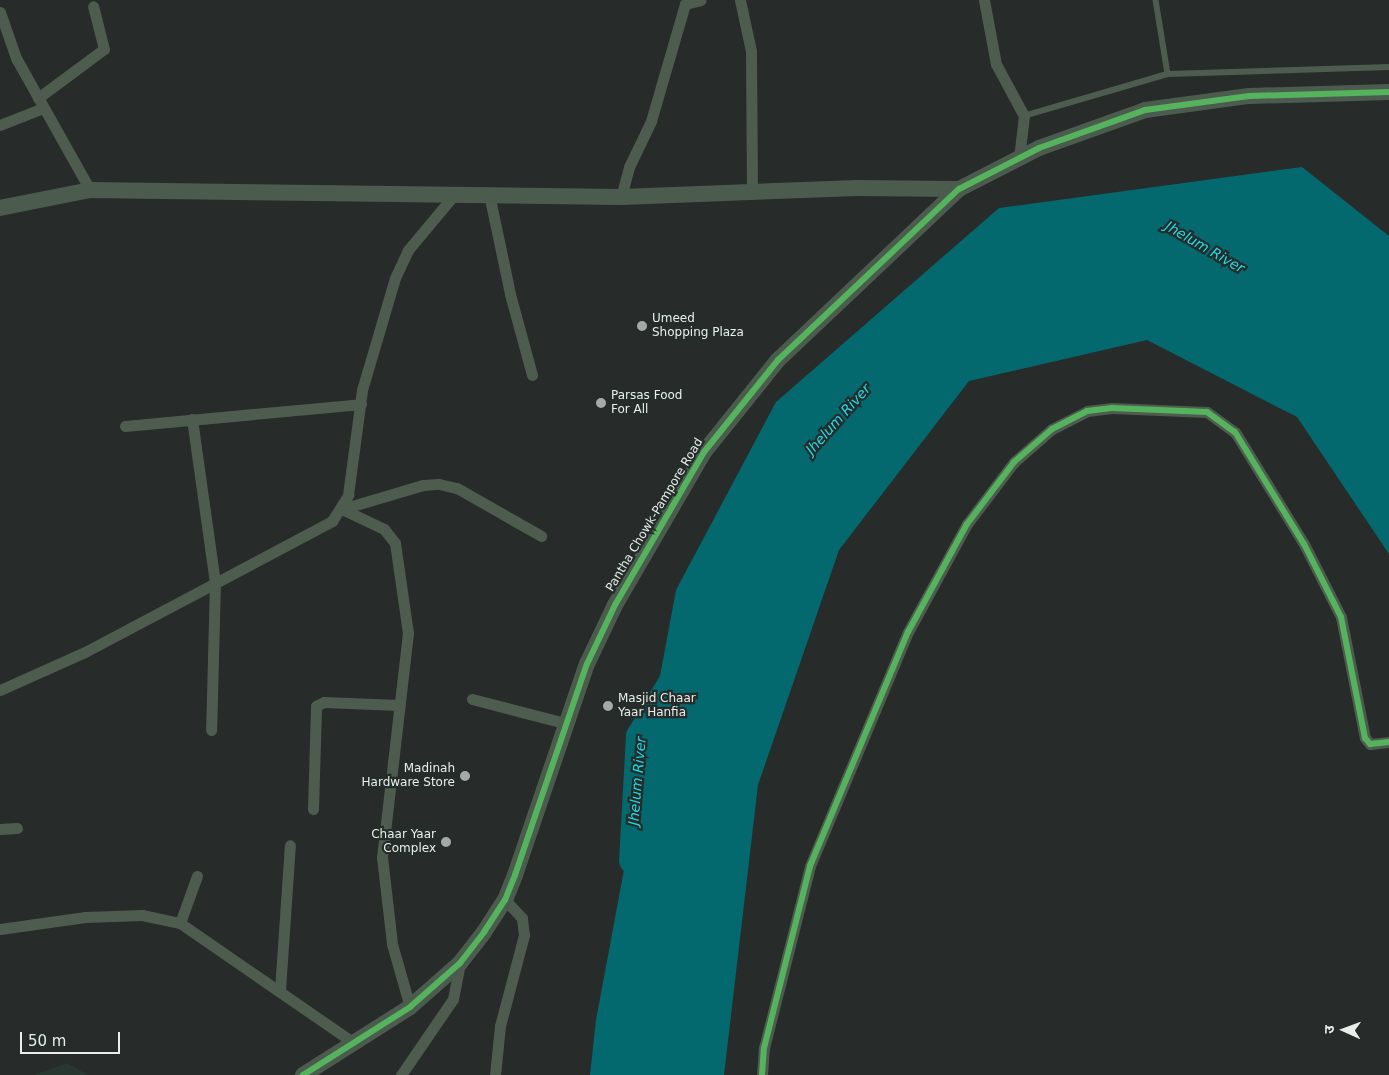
<!DOCTYPE html>
<meta charset="utf-8">
<style>
body{margin:0}
#map{position:relative;width:1389px;height:1075px;overflow:hidden;background:#272b29;font-family:"DejaVu Sans","Noto Sans Devanagari",sans-serif}
div>[style]{position:absolute}
.built>*{inset:0;background:#293731}
.water>*{inset:0;background:#04686f}
.river>*{height:24px;margin:-12px;padding:0 12px;transform-origin:12px;border-radius:12px;background:#04686f}
.lane>*{height:5.5px;margin:-2.75px;padding:0 2.75px;transform-origin:2.75px;border-radius:2.75px;background:#4e5c50}
.street>*{height:11px;margin:-5.5px;padding:0 5.5px;transform-origin:5.5px;border-radius:5.5px;background:#4e5c50}
.secondary>*{height:16px;margin:-8px;padding:0 8px;transform-origin:8px;border-radius:8px;background:#4b5c4f}
.cycleway>*{height:6px;margin:-3px;padding:0 3px;transform-origin:3px;border-radius:3px;background:#56b35d}
.dots>*{width:14px;height:14px;translate:-50% -50%;box-sizing:border-box;border:2px solid #252d2a;border-radius:50%}
span{translate:-50% -50%;white-space:nowrap;text-align:center;line-height:1.15;-webkit-text-stroke:4.5px #252d2a;paint-order:stroke}
.poi-label{font-size:12px;color:#e9eeeb}
.left{translate:0 -50%;text-align:left}
.right{translate:-100% -50%;text-align:right}
.street-label{font-size:12px;color:#e9eeeb}
.water-label{font-size:14px;color:#20dae9;font-style:italic}
.north{position:absolute;left:1319px;top:1005px;width:50px;height:50px;-webkit-text-stroke:4px #252d2a;paint-order:stroke;rotate:272deg;font-size:14px;font-weight:700;line-height:20px;text-align:center;color:#e9eeeb}
.north::after{content:'';display:block;margin:auto;width:18px;height:22px;background:#e9eeeb;clip-path:polygon(50% 0,100% 100%,50% 72%,0 100%)}
.scale{position:absolute;left:20px;top:1032px;width:100px;height:22px;box-sizing:border-box;border:2px solid #e9eeeb;border-top:0;padding-left:6px;font-size:15px;line-height:18px;white-space:nowrap;color:#e9eeeb;-webkit-text-stroke:4px #252d2a;paint-order:stroke}
</style>
<div id="map">
<div class="built">
<div style="clip-path:polygon(67px 1063px,88px 1075px,34px 1075px)"></div>
</div>
<div class="water">
<div style="clip-path:polygon(1302px 167px,1389px 236px,1389px 554px,1297px 417px,1147px 340px,969px 381px,839px 550px,758px 785px,724px 1075px,590px 1075px,596px 1020px,676px 590px,776px 402px,999px 208px)"></div>
</div>
<div class="river">
<div style="left:631px;top:861px;width:125px;rotate:-86.8deg"></div>
<div style="left:638px;top:736px;width:66px;rotate:-59.2deg"></div>
</div>
<div class="lane">
<div style="left:1156px;top:0;width:75px;rotate:80.8deg"></div>
<div style="left:1024px;top:116px;width:150px;rotate:-16.3deg"></div>
<div style="left:1168px;top:74px;width:221px;rotate:-1.8deg"></div>
</div>
<div class="street">
<div style="left:740px;top:0;width:52px;rotate:77.8deg"></div>
<div style="left:751px;top:51px;width:142px;rotate:89.6deg"></div>
<div style="left:984px;top:0;width:65px;rotate:79.4deg"></div>
<div style="left:996px;top:64px;width:59px;rotate:61.7deg"></div>
<div style="left:1024px;top:116px;width:42px;rotate:96.8deg"></div>
<div style="left:0;top:12px;width:49px;rotate:70.8deg"></div>
<div style="left:16px;top:58px;width:151px;rotate:60.7deg"></div>
<div style="left:38px;top:98px;width:82px;rotate:-36.6deg"></div>
<div style="left:104px;top:49px;width:44px;rotate:-104.3deg"></div>
<div style="left:0;top:125px;width:46px;rotate:-21.6deg"></div>
<div style="left:489px;top:194px;width:102px;rotate:78.1deg"></div>
<div style="left:510px;top:294px;width:84px;rotate:74.8deg"></div>
<div style="left:621px;top:197px;width:31px;rotate:-75deg"></div>
<div style="left:629px;top:167px;width:51px;rotate:-64.4deg"></div>
<div style="left:651px;top:121px;width:122px;rotate:-73.8deg"></div>
<div style="left:685px;top:4px;width:16px;rotate:-14deg"></div>
<div style="left:192px;top:419px;width:165px;rotate:82deg"></div>
<div style="left:215px;top:582px;width:148px;rotate:91.5deg"></div>
<div style="left:125px;top:426px;width:237px;rotate:-5.3deg"></div>
<div style="left:342px;top:509px;width:47px;rotate:25.5deg"></div>
<div style="left:384px;top:529px;width:18px;rotate:52deg"></div>
<div style="left:395px;top:543px;width:91px;rotate:81.8deg"></div>
<div style="left:408px;top:633px;width:226px;rotate:96.6deg"></div>
<div style="left:382px;top:857px;width:88px;rotate:83.4deg"></div>
<div style="left:392px;top:944px;width:66px;rotate:74.1deg"></div>
<div style="left:342px;top:509px;width:84px;rotate:-16.5deg"></div>
<div style="left:423px;top:485px;width:16px;rotate:-4deg"></div>
<div style="left:439px;top:484px;width:18px;rotate:13deg"></div>
<div style="left:457px;top:488px;width:97px;rotate:29.7deg"></div>
<div style="left:0;top:690px;width:93px;rotate:-24.1deg"></div>
<div style="left:85px;top:652px;width:280px;rotate:-27.9deg"></div>
<div style="left:332px;top:521px;width:31px;rotate:-58deg"></div>
<div style="left:348px;top:495px;width:106px;rotate:-82.4deg"></div>
<div style="left:362px;top:390px;width:117px;rotate:-73.6deg"></div>
<div style="left:395px;top:278px;width:31px;rotate:-65deg"></div>
<div style="left:408px;top:250px;width:72px;rotate:-50.1deg"></div>
<div style="left:472px;top:699px;width:95px;rotate:14.6deg"></div>
<div style="left:313px;top:809px;width:103px;rotate:-88.3deg"></div>
<div style="left:316px;top:706px;width:9px;rotate:-27deg"></div>
<div style="left:324px;top:702px;width:75px;rotate:2.3deg"></div>
<div style="left:0;top:829px;width:17px;rotate:-3deg"></div>
<div style="left:180px;top:923px;width:50px;rotate:-70.1deg"></div>
<div style="left:0;top:929px;width:86px;rotate:-8deg"></div>
<div style="left:85px;top:917px;width:57px;rotate:-2deg"></div>
<div style="left:142px;top:915px;width:39px;rotate:12deg"></div>
<div style="left:180px;top:923px;width:211px;rotate:34.6deg"></div>
<div style="left:280px;top:990px;width:145px;rotate:-86.1deg"></div>
<div style="left:401px;top:1075px;width:92px;rotate:-55.6deg"></div>
<div style="left:453px;top:999px;width:37px;rotate:-79deg"></div>
<div style="left:495px;top:1075px;width:49px;rotate:-84.2deg"></div>
<div style="left:500px;top:1026px;width:94px;rotate:-75.2deg"></div>
<div style="left:524px;top:935px;width:17px;rotate:-97deg"></div>
<div style="left:522px;top:918px;width:25px;rotate:-133deg"></div>
<div style="left:762px;top:1075px;width:27px;rotate:-86deg"></div>
<div style="left:764px;top:1048px;width:188px;rotate:-75.8deg"></div>
<div style="left:810px;top:866px;width:254px;rotate:-67.3deg"></div>
<div style="left:908px;top:632px;width:123px;rotate:-61.4deg"></div>
<div style="left:967px;top:524px;width:78px;rotate:-52.8deg"></div>
<div style="left:1014px;top:462px;width:50px;rotate:-41deg"></div>
<div style="left:1052px;top:429px;width:39px;rotate:-27deg"></div>
<div style="left:1087px;top:411px;width:25px;rotate:-7deg"></div>
<div style="left:1112px;top:408px;width:95px;rotate:2.4deg"></div>
<div style="left:1207px;top:412px;width:34px;rotate:36deg"></div>
<div style="left:1235px;top:432px;width:132px;rotate:58.4deg"></div>
<div style="left:1304px;top:544px;width:82px;rotate:63.1deg"></div>
<div style="left:1341px;top:617px;width:123px;rotate:78.8deg"></div>
<div style="left:1365px;top:738px;width:8px;rotate:50deg"></div>
<div style="left:1370px;top:744px;width:19px;rotate:-6deg"></div>
</div>
<div class="secondary">
<div style="left:0;top:208px;width:92px;rotate:-11.3deg"></div>
<div style="left:90px;top:190px;width:531px;rotate:0.76deg"></div>
<div style="left:621px;top:197px;width:236px;rotate:-2.2deg"></div>
<div style="left:857px;top:188px;width:102px;rotate:0.6deg"></div>
<div style="left:303px;top:1075px;width:127px;rotate:-32.4deg"></div>
<div style="left:410px;top:1007px;width:67px;rotate:-41.3deg"></div>
<div style="left:460px;top:963px;width:39px;rotate:-52deg"></div>
<div style="left:484px;top:932px;width:38px;rotate:-57deg"></div>
<div style="left:505px;top:900px;width:27px;rotate:-68deg"></div>
<div style="left:515px;top:875px;width:223px;rotate:-71.2deg"></div>
<div style="left:587px;top:664px;width:65px;rotate:-64.6deg"></div>
<div style="left:615px;top:605px;width:177px;rotate:-59.8deg"></div>
<div style="left:704px;top:452px;width:118px;rotate:-51.2deg"></div>
<div style="left:778px;top:360px;width:249px;rotate:-43.4deg"></div>
<div style="left:959px;top:189px;width:90px;rotate:-27.1deg"></div>
<div style="left:1039px;top:148px;width:113px;rotate:-19.7deg"></div>
<div style="left:1145px;top:110px;width:105px;rotate:-7.7deg"></div>
<div style="left:1249px;top:96px;width:140px;rotate:-1.6deg"></div>
</div>
<div class="cycleway">
<div style="left:303px;top:1075px;width:127px;rotate:-32.4deg"></div>
<div style="left:410px;top:1007px;width:67px;rotate:-41.3deg"></div>
<div style="left:460px;top:963px;width:39px;rotate:-52deg"></div>
<div style="left:484px;top:932px;width:38px;rotate:-57deg"></div>
<div style="left:505px;top:900px;width:27px;rotate:-68deg"></div>
<div style="left:515px;top:875px;width:223px;rotate:-71.2deg"></div>
<div style="left:587px;top:664px;width:65px;rotate:-64.6deg"></div>
<div style="left:615px;top:605px;width:177px;rotate:-59.8deg"></div>
<div style="left:704px;top:452px;width:118px;rotate:-51.2deg"></div>
<div style="left:778px;top:360px;width:249px;rotate:-43.4deg"></div>
<div style="left:959px;top:189px;width:90px;rotate:-27.1deg"></div>
<div style="left:1039px;top:148px;width:113px;rotate:-19.7deg"></div>
<div style="left:1145px;top:110px;width:105px;rotate:-7.7deg"></div>
<div style="left:1249px;top:96px;width:140px;rotate:-1.6deg"></div>
<div style="left:762px;top:1075px;width:27px;rotate:-86deg"></div>
<div style="left:764px;top:1048px;width:188px;rotate:-75.8deg"></div>
<div style="left:810px;top:866px;width:254px;rotate:-67.3deg"></div>
<div style="left:908px;top:632px;width:123px;rotate:-61.4deg"></div>
<div style="left:967px;top:524px;width:78px;rotate:-52.8deg"></div>
<div style="left:1014px;top:462px;width:50px;rotate:-41deg"></div>
<div style="left:1052px;top:429px;width:39px;rotate:-27deg"></div>
<div style="left:1087px;top:411px;width:25px;rotate:-7deg"></div>
<div style="left:1112px;top:408px;width:95px;rotate:2.4deg"></div>
<div style="left:1207px;top:412px;width:34px;rotate:36deg"></div>
<div style="left:1235px;top:432px;width:132px;rotate:58.4deg"></div>
<div style="left:1304px;top:544px;width:82px;rotate:63.1deg"></div>
<div style="left:1341px;top:617px;width:123px;rotate:78.8deg"></div>
<div style="left:1365px;top:738px;width:8px;rotate:50deg"></div>
<div style="left:1370px;top:744px;width:19px;rotate:-6deg"></div>
</div>
<div class="dots">
<div style="left:642px;top:326px;background:#a5aaa7"></div>
<div style="left:601px;top:403px;background:#a5aaa7"></div>
<div style="left:608px;top:706px;background:#a5aaa7"></div>
<div style="left:465px;top:776px;background:#a5aaa7"></div>
<div style="left:446px;top:842px;background:#a5aaa7"></div>
</div>
<div class="poi-label">
<span class="left" style="left:652px;top:326px">Umeed<br>Shopping Plaza</span>
<span class="left" style="left:611px;top:403px">Parsas Food<br>For All</span>
<span class="left" style="left:618px;top:706px">Masjid Chaar<br>Yaar Hanfia</span>
<span class="right" style="left:455px;top:776px">Madinah<br>Hardware Store</span>
<span class="right" style="left:436px;top:842px">Chaar Yaar<br>Complex</span>
</div>
<div class="street-label">
<span style="left:655px;top:515px;rotate:-59deg">Pantha Chowk-Pampore Road</span>
</div>
<div class="water-label">
<span style="left:1205px;top:247px;rotate:30deg">Jhelum River</span>
<span style="left:838px;top:419px;rotate:-48deg">Jhelum River</span>
<span style="left:637px;top:781px;rotate:-85deg">Jhelum River</span>
</div>
<div class="north">उ</div>
<div class="scale">50 m</div>
</div>
